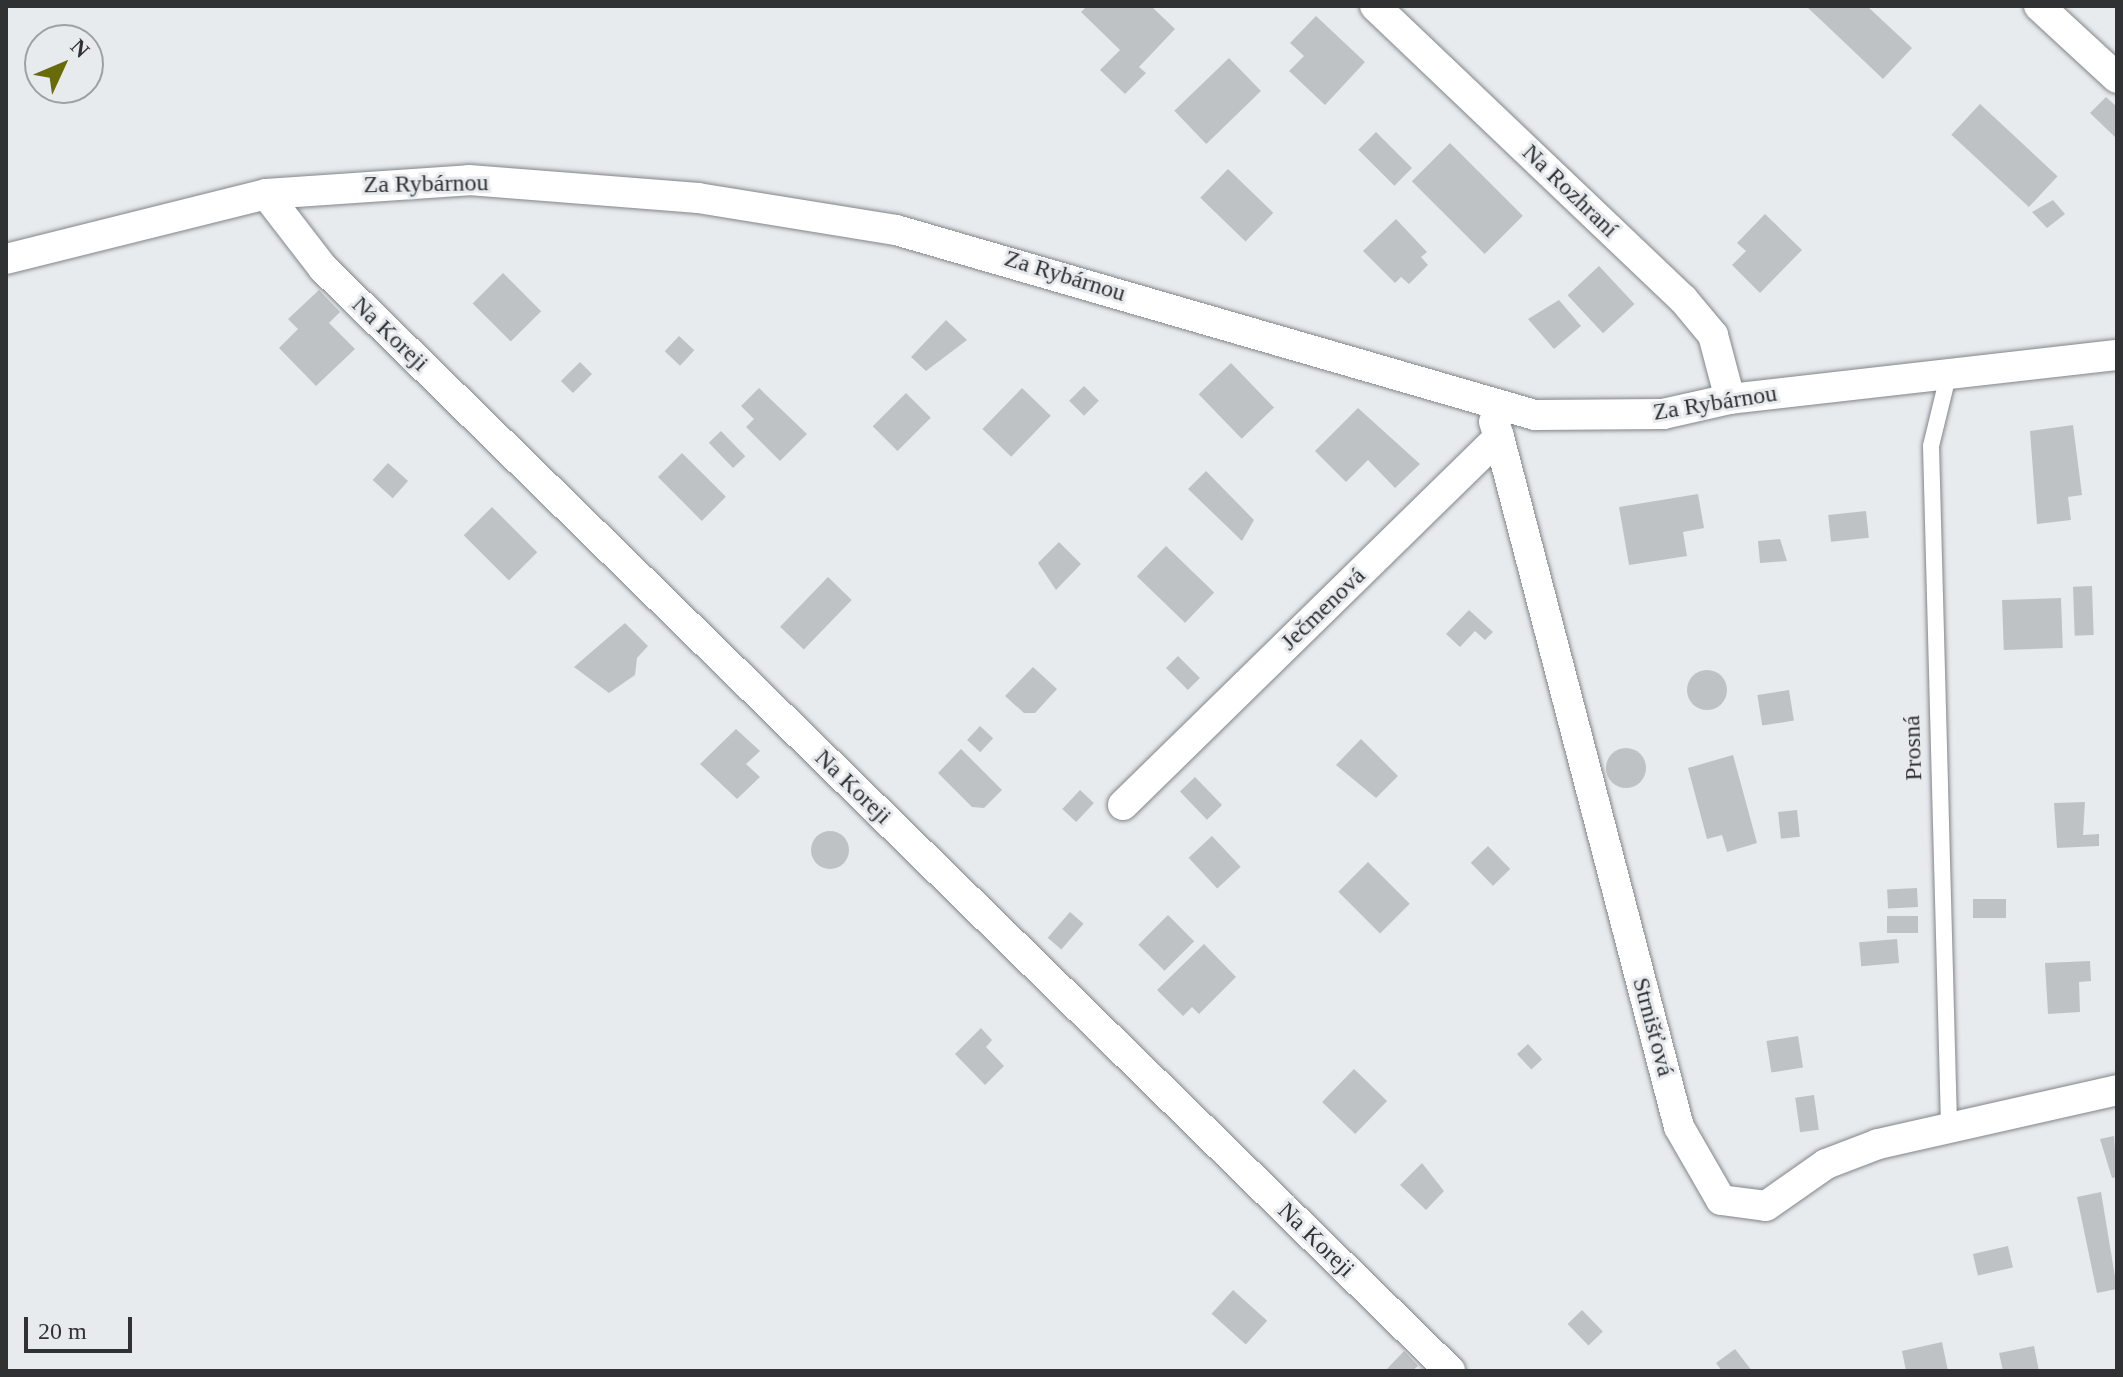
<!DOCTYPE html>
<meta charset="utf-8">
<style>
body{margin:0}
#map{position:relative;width:2123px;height:1377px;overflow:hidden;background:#e7ebee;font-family:"Times New Roman",serif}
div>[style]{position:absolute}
.building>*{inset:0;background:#bfc2c5;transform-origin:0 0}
.round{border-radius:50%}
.roads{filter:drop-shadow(0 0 2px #838689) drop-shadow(0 0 2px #838689)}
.lane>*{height:16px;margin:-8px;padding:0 8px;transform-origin:8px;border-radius:8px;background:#fff}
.street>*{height:30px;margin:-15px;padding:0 15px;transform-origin:15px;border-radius:15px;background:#fff}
span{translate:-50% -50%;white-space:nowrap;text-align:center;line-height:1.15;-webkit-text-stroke:6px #e7ebee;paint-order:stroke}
.street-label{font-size:24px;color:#303132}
.frame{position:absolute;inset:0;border:8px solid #303132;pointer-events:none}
.north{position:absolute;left:24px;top:24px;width:80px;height:80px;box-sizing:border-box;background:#e7ebee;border:2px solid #9ea1a3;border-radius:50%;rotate:46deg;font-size:22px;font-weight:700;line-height:32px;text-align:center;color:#303132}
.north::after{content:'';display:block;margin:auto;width:28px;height:36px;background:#696b0b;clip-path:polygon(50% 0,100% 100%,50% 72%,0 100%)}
.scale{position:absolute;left:24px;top:1317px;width:108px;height:36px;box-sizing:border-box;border:4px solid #303132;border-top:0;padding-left:10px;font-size:24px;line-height:28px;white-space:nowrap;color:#303132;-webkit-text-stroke:6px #e7ebee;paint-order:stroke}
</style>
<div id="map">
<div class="building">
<div style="clip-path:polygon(1087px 6px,1151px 6px,1175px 29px,1139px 67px,1146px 73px,1125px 94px,1100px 70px,1120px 50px,1081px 12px)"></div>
<div style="clip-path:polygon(1806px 6px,1867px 6px,1912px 48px,1883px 79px)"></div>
<div style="clip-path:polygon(1316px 16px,1365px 62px,1325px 105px,1289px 71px,1304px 56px,1290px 43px)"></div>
<div style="left:1229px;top:58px;width:46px;height:76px;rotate:46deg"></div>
<div style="clip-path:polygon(2106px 97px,2117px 107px,2117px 139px,2090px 113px)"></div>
<div style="left:1980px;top:104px;width:106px;height:42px;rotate:43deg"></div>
<div style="left:1376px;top:132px;width:51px;height:25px;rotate:45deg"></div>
<div style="left:1450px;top:143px;width:103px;height:54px;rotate:45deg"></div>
<div style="left:1228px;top:169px;width:63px;height:40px;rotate:44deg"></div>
<div style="clip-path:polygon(2053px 200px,2065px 214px,2047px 228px,2032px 212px)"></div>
<div style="clip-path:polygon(1765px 214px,1802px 250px,1760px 293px,1732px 265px,1746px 251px,1737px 243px)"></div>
<div style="clip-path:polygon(1396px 219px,1427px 252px,1421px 257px,1428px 265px,1409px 284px,1401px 277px,1395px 283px,1363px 251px)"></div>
<div style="left:1599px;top:266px;width:52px;height:43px;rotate:47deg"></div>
<div style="left:503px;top:273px;width:54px;height:43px;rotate:45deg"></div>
<div style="clip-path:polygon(319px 290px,340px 312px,329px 323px,355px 349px,316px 386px,279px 348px,298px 329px,288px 319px)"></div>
<div style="clip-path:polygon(1559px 300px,1581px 326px,1554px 349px,1528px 319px)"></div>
<div style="clip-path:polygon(946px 320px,967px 340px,926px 371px,911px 357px)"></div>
<div style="left:679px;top:336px;width:21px;height:21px;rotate:43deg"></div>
<div style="left:580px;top:362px;width:17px;height:27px;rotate:45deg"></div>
<div style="left:1231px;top:363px;width:62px;height:45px;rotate:46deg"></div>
<div style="left:1084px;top:386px;width:21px;height:21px;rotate:45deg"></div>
<div style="clip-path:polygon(759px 388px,807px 434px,780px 461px,746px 427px,754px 419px,741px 406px)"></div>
<div style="left:1022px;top:388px;width:40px;height:57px;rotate:44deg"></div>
<div style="left:906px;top:393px;width:35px;height:47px;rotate:45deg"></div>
<div style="clip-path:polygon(1358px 408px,1420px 464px,1395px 488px,1368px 460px,1346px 482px,1315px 451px)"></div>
<div style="clip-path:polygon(2073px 425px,2082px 495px,2068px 497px,2071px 520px,2037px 524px,2030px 431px)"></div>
<div style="left:721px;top:431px;width:35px;height:17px;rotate:46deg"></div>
<div style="left:682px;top:453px;width:62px;height:34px;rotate:45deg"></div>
<div style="left:388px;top:463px;width:27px;height:23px;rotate:42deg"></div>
<div style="clip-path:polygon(1206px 471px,1254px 520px,1242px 541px,1188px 489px)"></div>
<div style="clip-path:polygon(1698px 494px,1704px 528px,1683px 532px,1687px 556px,1629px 565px,1619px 507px)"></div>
<div style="left:492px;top:507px;width:64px;height:40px;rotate:45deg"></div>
<div style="left:1866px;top:511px;width:27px;height:38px;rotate:84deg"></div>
<div style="clip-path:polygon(1780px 539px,1787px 561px,1760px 563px,1758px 541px)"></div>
<div style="clip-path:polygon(1059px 542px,1081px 564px,1056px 590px,1038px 563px)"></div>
<div style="left:1166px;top:546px;width:67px;height:42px;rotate:44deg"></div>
<div style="left:828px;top:577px;width:33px;height:69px;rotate:44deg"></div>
<div style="left:2092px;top:586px;width:49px;height:19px;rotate:88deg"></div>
<div style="left:2061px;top:598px;width:50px;height:59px;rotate:88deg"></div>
<div style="clip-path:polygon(1469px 610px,1493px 632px,1485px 640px,1475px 631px,1460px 647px,1446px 634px)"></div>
<div style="clip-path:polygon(625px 623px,648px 646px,637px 658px,635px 675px,609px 693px,574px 667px)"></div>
<div style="left:1178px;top:656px;width:31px;height:17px;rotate:45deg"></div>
<div style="clip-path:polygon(1033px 667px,1057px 689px,1035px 713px,1024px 713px,1005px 696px)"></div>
<div class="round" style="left:1687px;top:670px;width:40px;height:40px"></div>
<div style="left:1789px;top:690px;width:31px;height:32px;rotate:81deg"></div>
<div style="left:980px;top:726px;width:18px;height:19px;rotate:43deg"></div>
<div style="clip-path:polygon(736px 729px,760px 751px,746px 764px,760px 777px,737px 799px,700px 764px)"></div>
<div style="clip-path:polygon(1361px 739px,1398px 776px,1376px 798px,1336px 765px)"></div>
<div class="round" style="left:1606px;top:748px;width:40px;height:40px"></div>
<div style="clip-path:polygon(961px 749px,1002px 790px,984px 808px,972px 807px,938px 773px)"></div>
<div style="clip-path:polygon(1733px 755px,1757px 843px,1727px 852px,1722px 835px,1707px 839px,1688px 768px)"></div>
<div style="left:1195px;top:777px;width:39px;height:21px;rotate:46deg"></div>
<div style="left:1080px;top:790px;width:19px;height:26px;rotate:43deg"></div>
<div style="clip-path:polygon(2085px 802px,2083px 835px,2099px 834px,2099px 846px,2057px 848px,2054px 803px)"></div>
<div style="left:1797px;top:810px;width:27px;height:19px;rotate:84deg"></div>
<div class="round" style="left:811px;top:831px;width:38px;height:38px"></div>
<div style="left:1212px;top:836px;width:42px;height:32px;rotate:47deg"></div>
<div style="left:1488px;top:846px;width:32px;height:24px;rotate:46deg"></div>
<div style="left:1368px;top:862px;width:59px;height:42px;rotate:45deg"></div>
<div style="left:1917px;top:888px;width:19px;height:30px;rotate:87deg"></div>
<div style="left:2006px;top:899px;width:19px;height:33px;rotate:90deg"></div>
<div style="left:1070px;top:912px;width:18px;height:34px;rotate:41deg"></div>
<div style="left:1168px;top:915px;width:37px;height:42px;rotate:45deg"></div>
<div style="left:1918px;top:916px;width:17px;height:31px;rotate:90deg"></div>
<div style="left:1897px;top:939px;width:24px;height:38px;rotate:85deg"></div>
<div style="clip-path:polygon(1204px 944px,1236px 977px,1199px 1014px,1192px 1007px,1183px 1016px,1157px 990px)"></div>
<div style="clip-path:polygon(2090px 961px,2091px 981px,2079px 982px,2080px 1012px,2048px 1014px,2045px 963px)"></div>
<div style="clip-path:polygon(981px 1028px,992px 1040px,986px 1047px,1004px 1066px,985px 1085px,955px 1054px)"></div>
<div style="left:1798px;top:1036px;width:32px;height:32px;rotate:81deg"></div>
<div style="left:1528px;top:1044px;width:21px;height:15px;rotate:47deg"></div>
<div style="left:1354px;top:1069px;width:46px;height:46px;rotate:44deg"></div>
<div style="left:1814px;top:1095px;width:35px;height:19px;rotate:82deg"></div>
<div style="clip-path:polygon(2114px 1136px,2117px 1177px,2112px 1178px,2100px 1139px)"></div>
<div style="clip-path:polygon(1422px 1163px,1444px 1191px,1426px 1210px,1400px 1185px)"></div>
<div style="clip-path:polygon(2101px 1192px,2117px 1289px,2097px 1293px,2077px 1197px)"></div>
<div style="left:2008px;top:1246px;width:22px;height:36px;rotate:77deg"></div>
<div style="left:1233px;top:1290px;width:46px;height:32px;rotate:42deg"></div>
<div style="left:1582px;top:1310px;width:30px;height:20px;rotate:46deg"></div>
<div style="clip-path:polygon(1942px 1342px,1948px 1371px,1906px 1371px,1902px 1351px)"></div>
<div style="clip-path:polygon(2034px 1346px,2039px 1371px,2003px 1371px,1999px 1353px)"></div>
<div style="clip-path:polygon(1735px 1349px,1752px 1371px,1722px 1371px,1716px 1363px)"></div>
<div style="clip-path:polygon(1404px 1351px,1418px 1366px,1412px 1371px,1385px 1371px)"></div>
</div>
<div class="roads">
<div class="lane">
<div style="left:1949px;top:372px;width:76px;rotate:103.7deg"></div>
<div style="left:1931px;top:446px;width:679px;rotate:88.48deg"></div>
</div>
<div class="street">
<div style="left:1375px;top:6px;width:425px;rotate:43.6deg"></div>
<div style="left:1683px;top:299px;width:47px;rotate:50.2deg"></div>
<div style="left:1713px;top:335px;width:66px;rotate:75.1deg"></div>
<div style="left:2039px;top:6px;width:106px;rotate:42.7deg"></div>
<div style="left:266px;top:194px;width:93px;rotate:52.4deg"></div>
<div style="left:323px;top:268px;width:1577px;rotate:44.38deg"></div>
<div style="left:6px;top:259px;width:268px;rotate:-14deg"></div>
<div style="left:266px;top:194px;width:203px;rotate:-3.9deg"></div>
<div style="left:469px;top:180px;width:230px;rotate:4.5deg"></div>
<div style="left:698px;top:198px;width:201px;rotate:9.2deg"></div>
<div style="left:896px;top:230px;width:665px;rotate:16.15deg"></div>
<div style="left:1535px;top:415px;width:128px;rotate:-0.4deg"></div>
<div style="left:1663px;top:414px;width:69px;rotate:-12.6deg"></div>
<div style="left:1730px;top:399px;width:389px;rotate:-6.5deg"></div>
<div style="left:1499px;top:437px;width:713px;rotate:75.38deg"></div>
<div style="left:1679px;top:1127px;width:84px;rotate:60.1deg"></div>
<div style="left:1721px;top:1200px;width:45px;rotate:7.6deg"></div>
<div style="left:1766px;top:1206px;width:73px;rotate:-35deg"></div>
<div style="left:1826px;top:1164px;width:56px;rotate:-21deg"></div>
<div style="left:1878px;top:1144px;width:245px;rotate:-12.7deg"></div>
<div style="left:1123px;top:805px;width:526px;rotate:-44.38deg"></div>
<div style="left:1499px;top:437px;width:16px;rotate:-108deg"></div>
</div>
</div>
<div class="street-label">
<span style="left:426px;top:184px;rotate:-1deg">Za Rybárnou</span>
<span style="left:1570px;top:191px;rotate:44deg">Na Rozhraní</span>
<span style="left:1065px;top:276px;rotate:17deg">Za Rybárnou</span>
<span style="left:390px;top:334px;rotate:44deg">Na Koreji</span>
<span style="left:1715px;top:403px;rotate:-9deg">Za Rybárnou</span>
<span style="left:1323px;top:609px;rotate:-44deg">Ječmenová</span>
<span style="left:1913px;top:748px;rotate:-92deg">Prosná</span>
<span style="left:853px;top:787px;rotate:44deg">Na Koreji</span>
<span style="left:1653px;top:1027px;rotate:75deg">Strnišťová</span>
<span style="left:1316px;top:1240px;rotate:44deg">Na Koreji</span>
</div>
<div class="frame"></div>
<div class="north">N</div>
<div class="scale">20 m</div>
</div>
